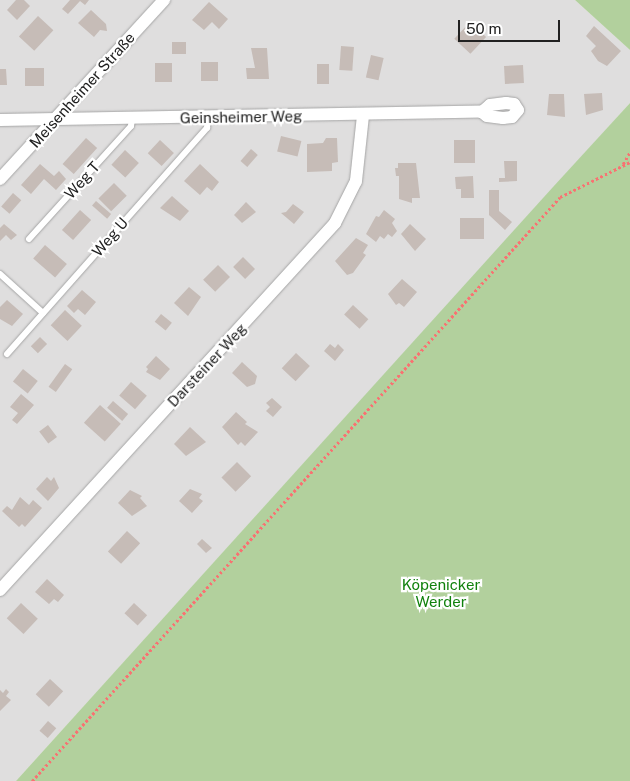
<!DOCTYPE html>
<meta charset="utf-8">
<style>
body{margin:0}
#map{position:relative;width:630px;height:781px;overflow:hidden;background:#f1ede8;font-family:"Public Sans",sans-serif}
div>[style]{position:absolute}
.residential>*{inset:0;background:#dfdede}
.forest>*{inset:0;background:#b2d09d}
.building>*{inset:0;background:#c6bcb7;transform-origin:0 0}
.path>*{height:2.5px;margin-top:-1.25px;transform-origin:0;background:repeating-linear-gradient(90deg,#f87272 0 2.5px,transparent 0 5px)}
.roads{filter:drop-shadow(0 0 1px #a5a5a5) drop-shadow(0 0 1px #a5a5a5)}
.lane>*{height:6px;margin:-3px;padding:0 3px;transform-origin:3px;border-radius:3px;background:#fff}
.street>*{height:12px;margin:-6px;padding:0 6px;transform-origin:6px;border-radius:6px;background:#fff}
span{translate:-50% -50%;white-space:nowrap;text-align:center;line-height:1.15;-webkit-text-stroke:4.5px #fff;paint-order:stroke}
.street-label{font-size:15px;color:#212121}
.park-label{font-size:15px;color:#10810d}
.scale{position:absolute;left:458px;top:20px;width:102px;height:22px;box-sizing:border-box;border:2px solid #212121;border-top:0;padding-left:6px;font-size:15px;line-height:18px;white-space:nowrap;color:#212121;-webkit-text-stroke:4px #fff;paint-order:stroke}
</style>
<div id="map">
<div class="residential">
<div style="clip-path:polygon(0 0,575px 0,630px 50px,630px 103px,16px 781px,0 781px)"></div>
</div>
<div class="forest">
<div style="clip-path:polygon(575px 0,630px 0,630px 50px)"></div>
<div style="clip-path:polygon(630px 103px,630px 781px,16px 781px,553px 187px)"></div>
</div>
<div class="building">
<div style="clip-path:polygon(16px 0,24px 0,30px 6px,17px 20px,7px 10px)"></div>
<div style="clip-path:polygon(70px 0,89px 0,85px 5px,80px 1px,68px 14px,62px 9px)"></div>
<div style="clip-path:polygon(209px 2px,228px 19px,219px 29px,212px 22px,204px 30px,192px 20px)"></div>
<div style="clip-path:polygon(91px 10px,106px 24px,107px 31px,100px 30px,94px 37px,78px 23px)"></div>
<div style="left:38px;top:16px;width:21px;height:28px;rotate:43deg"></div>
<div style="left:470px;top:22px;width:22px;height:23px;rotate:43deg"></div>
<div style="clip-path:polygon(594px 26px,621px 51px,607px 66px,598px 61px,591px 51px,596px 46px,586px 36px)"></div>
<div style="left:172px;top:42px;width:14px;height:12px"></div>
<div style="left:341px;top:46px;width:13px;height:24px;rotate:4deg"></div>
<div style="clip-path:polygon(251px 48px,267px 48px,269px 79px,247px 79px,246px 68px,255px 68px)"></div>
<div style="left:371px;top:55px;width:13px;height:23px;rotate:13deg"></div>
<div style="left:201px;top:62px;width:17px;height:19px"></div>
<div style="left:155px;top:63px;width:17px;height:19px"></div>
<div style="left:317px;top:64px;width:12px;height:20px"></div>
<div style="left:523px;top:65px;width:18px;height:19px;rotate:87deg"></div>
<div style="left:25px;top:68px;width:19px;height:18px"></div>
<div style="clip-path:polygon(0 69px,6px 69px,7px 85px,0 85px)"></div>
<div style="clip-path:polygon(602px 93px,603px 110px,586px 115px,584px 94px)"></div>
<div style="clip-path:polygon(549px 94px,564px 94px,565px 117px,547px 115px)"></div>
<div style="left:281px;top:136px;width:21px;height:16px;rotate:14deg"></div>
<div style="left:86px;top:138px;width:15px;height:35px;rotate:42deg"></div>
<div style="clip-path:polygon(326px 138px,337px 138px,338px 162px,332px 163px,332px 171px,307px 172px,307px 144px,323px 143px)"></div>
<div style="left:160px;top:140px;width:19px;height:18px;rotate:43deg"></div>
<div style="left:454px;top:140px;width:21px;height:23px"></div>
<div style="left:251px;top:149px;width:9px;height:16px;rotate:41deg"></div>
<div style="left:125px;top:150px;width:19px;height:20px;rotate:43deg"></div>
<div style="clip-path:polygon(504px 161px,517px 161px,517px 181px,499px 182px,499px 178px,505px 178px)"></div>
<div style="clip-path:polygon(398px 163px,416px 163px,420px 198px,412px 198px,412px 203px,399px 199px,399px 176px,396px 176px,395px 168px,398px 168px)"></div>
<div style="clip-path:polygon(40px 164px,54px 176px,59px 171px,66px 179px,56px 190px,44px 179px,31px 194px,21px 185px)"></div>
<div style="clip-path:polygon(200px 164px,219px 182px,212px 191px,207px 187px,200px 195px,184px 181px)"></div>
<div style="clip-path:polygon(473px 176px,474px 198px,461px 198px,461px 189px,456px 189px,455px 177px)"></div>
<div style="left:114px;top:183px;width:18px;height:22px;rotate:45deg"></div>
<div style="clip-path:polygon(489px 190px,499px 190px,499px 211px,512px 222px,505px 230px,489px 215px)"></div>
<div style="left:13px;top:193px;width:11px;height:18px;rotate:41deg"></div>
<div style="clip-path:polygon(172px 196px,189px 211px,180px 221px,160px 208px)"></div>
<div style="left:96px;top:201px;width:20px;height:6px;rotate:41deg"></div>
<div style="clip-path:polygon(246px 202px,256px 212px,242px 223px,234px 215px)"></div>
<div style="clip-path:polygon(293px 204px,304px 212px,294px 224px,281px 213px,286px 212px)"></div>
<div style="left:80px;top:210px;width:15px;height:27px;rotate:42deg"></div>
<div style="clip-path:polygon(384px 210px,395px 219px,392px 223px,397px 231px,392px 237px,388px 234px,384px 239px,380px 236px,376px 242px,366px 234px,376px 216px,379px 217px)"></div>
<div style="left:460px;top:218px;width:24px;height:21px"></div>
<div style="clip-path:polygon(4px 224px,17px 235px,11px 240px,6px 235px,0 241px,0 228px)"></div>
<div style="clip-path:polygon(410px 224px,426px 239px,415px 251px,401px 234px)"></div>
<div style="clip-path:polygon(356px 238px,368px 245px,363px 253px,366px 255px,353px 273px,347px 275px,335px 261px)"></div>
<div style="left:45px;top:245px;width:29px;height:18px;rotate:41deg"></div>
<div style="left:243px;top:257px;width:17px;height:14px;rotate:45deg"></div>
<div style="left:218px;top:265px;width:17px;height:21px;rotate:45deg"></div>
<div style="clip-path:polygon(402px 279px,417px 292px,404px 307px,399px 303px,396px 305px,388px 294px)"></div>
<div style="clip-path:polygon(189px 287px,201px 297px,188px 316px,174px 303px)"></div>
<div style="clip-path:polygon(82px 290px,96px 302px,85px 315px,78px 309px,74px 313px,67px 306px)"></div>
<div style="clip-path:polygon(7px 300px,23px 314px,12px 326px,0 319px,0 307px)"></div>
<div style="left:353px;top:305px;width:21px;height:13px;rotate:43deg"></div>
<div style="left:65px;top:310px;width:23px;height:21px;rotate:43deg"></div>
<div style="left:161px;top:314px;width:14px;height:10px;rotate:39deg"></div>
<div style="left:40px;top:337px;width:10px;height:13px;rotate:45deg"></div>
<div style="clip-path:polygon(330px 344px,335px 348px,338px 344px,344px 350px,335px 361px,324px 351px)"></div>
<div style="left:296px;top:353px;width:19px;height:21px;rotate:43deg"></div>
<div style="clip-path:polygon(156px 356px,170px 369px,160px 380px,146px 372px,148px 369px,146px 367px)"></div>
<div style="clip-path:polygon(242px 362px,257px 376px,255px 384px,247px 387px,232px 373px)"></div>
<div style="left:65px;top:364px;width:9px;height:28px;rotate:36deg"></div>
<div style="left:23px;top:369px;width:19px;height:16px;rotate:39deg"></div>
<div style="left:131px;top:382px;width:21px;height:18px;rotate:41deg"></div>
<div style="clip-path:polygon(21px 394px,34px 405px,17px 424px,12px 420px,18px 413px,10px 407px)"></div>
<div style="clip-path:polygon(272px 398px,282px 407px,273px 417px,266px 411px,270px 407px,266px 403px)"></div>
<div style="left:113px;top:401px;width:20px;height:9px;rotate:41deg"></div>
<div style="left:100px;top:405px;width:28px;height:24px;rotate:42deg"></div>
<div style="clip-path:polygon(236px 412px,247px 422px,245px 424px,258px 432px,245px 446px,241px 442px,238px 445px,222px 427px)"></div>
<div style="left:48px;top:425px;width:15px;height:11px;rotate:53deg"></div>
<div style="clip-path:polygon(190px 427px,206px 442px,186px 456px,174px 444px)"></div>
<div style="left:237px;top:462px;width:20px;height:22px;rotate:45deg"></div>
<div style="clip-path:polygon(47px 477px,51px 481px,54px 477px,59px 488px,48px 501px,36px 489px)"></div>
<div style="clip-path:polygon(190px 489px,202px 494px,199px 498px,203px 501px,192px 513px,179px 501px)"></div>
<div style="clip-path:polygon(130px 490px,142px 496px,140px 498px,147px 506px,132px 516px,118px 503px)"></div>
<div style="clip-path:polygon(20px 497px,29px 505px,33px 500px,42px 508px,25px 527px,22px 524px,19px 527px,2px 511px,7px 506px,12px 510px)"></div>
<div style="left:127px;top:531px;width:18px;height:28px;rotate:43deg"></div>
<div style="clip-path:polygon(202px 539px,212px 548px,206px 553px,197px 544px)"></div>
<div style="clip-path:polygon(47px 579px,64px 595px,58px 602px,54px 599px,49px 604px,35px 592px)"></div>
<div style="left:21px;top:603px;width:23px;height:21px;rotate:43deg"></div>
<div style="left:134px;top:603px;width:18px;height:14px;rotate:43deg"></div>
<div style="left:50px;top:679px;width:18px;height:21px;rotate:43deg"></div>
<div style="clip-path:polygon(6px 689px,9px 692px,6px 696px,11px 700px,0 711px,0 690px,3px 693px)"></div>
<div style="left:48px;top:721px;width:11px;height:13px;rotate:41deg"></div>
</div>
<div class="path">
<div style="left:623px;top:164px;width:14px;rotate:-60deg"></div>
<div style="left:32px;top:781px;width:787px;rotate:-47.88deg"></div>
<div style="left:560px;top:197px;width:78px;rotate:-26.6deg"></div>
</div>
<div class="roads">
<div class="lane">
<div style="left:29px;top:239px;width:152px;rotate:-47.9deg"></div>
<div style="left:131px;top:126px;width:7px;rotate:-82deg"></div>
<div style="left:0;top:274px;width:58px;rotate:42.2deg"></div>
<div style="left:7px;top:354px;width:302px;rotate:-48.5deg"></div>
<div style="left:207px;top:128px;width:10px;rotate:-84deg"></div>
</div>
<div class="street">
<div style="left:0;top:120px;width:482px;rotate:-1deg"></div>
<div style="left:482px;top:112px;width:6px;rotate:39deg"></div>
<div style="left:487px;top:116px;width:16px;rotate:7deg"></div>
<div style="left:503px;top:118px;width:9px;rotate:-6deg"></div>
<div style="left:512px;top:117px;width:9px;rotate:-49deg"></div>
<div style="left:518px;top:110px;width:7px;rotate:-124deg"></div>
<div style="left:514px;top:104px;width:8px;rotate:-173deg"></div>
<div style="left:506px;top:103px;width:16px;rotate:173deg"></div>
<div style="left:490px;top:105px;width:11px;rotate:139deg"></div>
<div style="left:0;top:179px;width:243px;rotate:-47.5deg"></div>
<div style="left:0;top:590px;width:497px;rotate:-47.6deg"></div>
<div style="left:335px;top:223px;width:47px;rotate:-63.4deg"></div>
<div style="left:356px;top:181px;width:66px;rotate:-83.9deg"></div>
</div>
</div>
<div class="street-label">
<span style="left:82px;top:90px;rotate:-48deg">Meisenheimer Straße</span>
<span style="left:241px;top:117px;rotate:-1deg">Geinsheimer Weg</span>
<span style="left:82px;top:180px;rotate:-48deg">Weg T</span>
<span style="left:110px;top:237px;rotate:-49deg">Weg U</span>
<span style="left:207px;top:365px;rotate:-47deg">Darsteiner Weg</span>
</div>
<div class="park-label">
<span style="left:441px;top:593px">Köpenicker<br>Werder</span>
</div>
<div class="scale">50 m</div>
</div>
